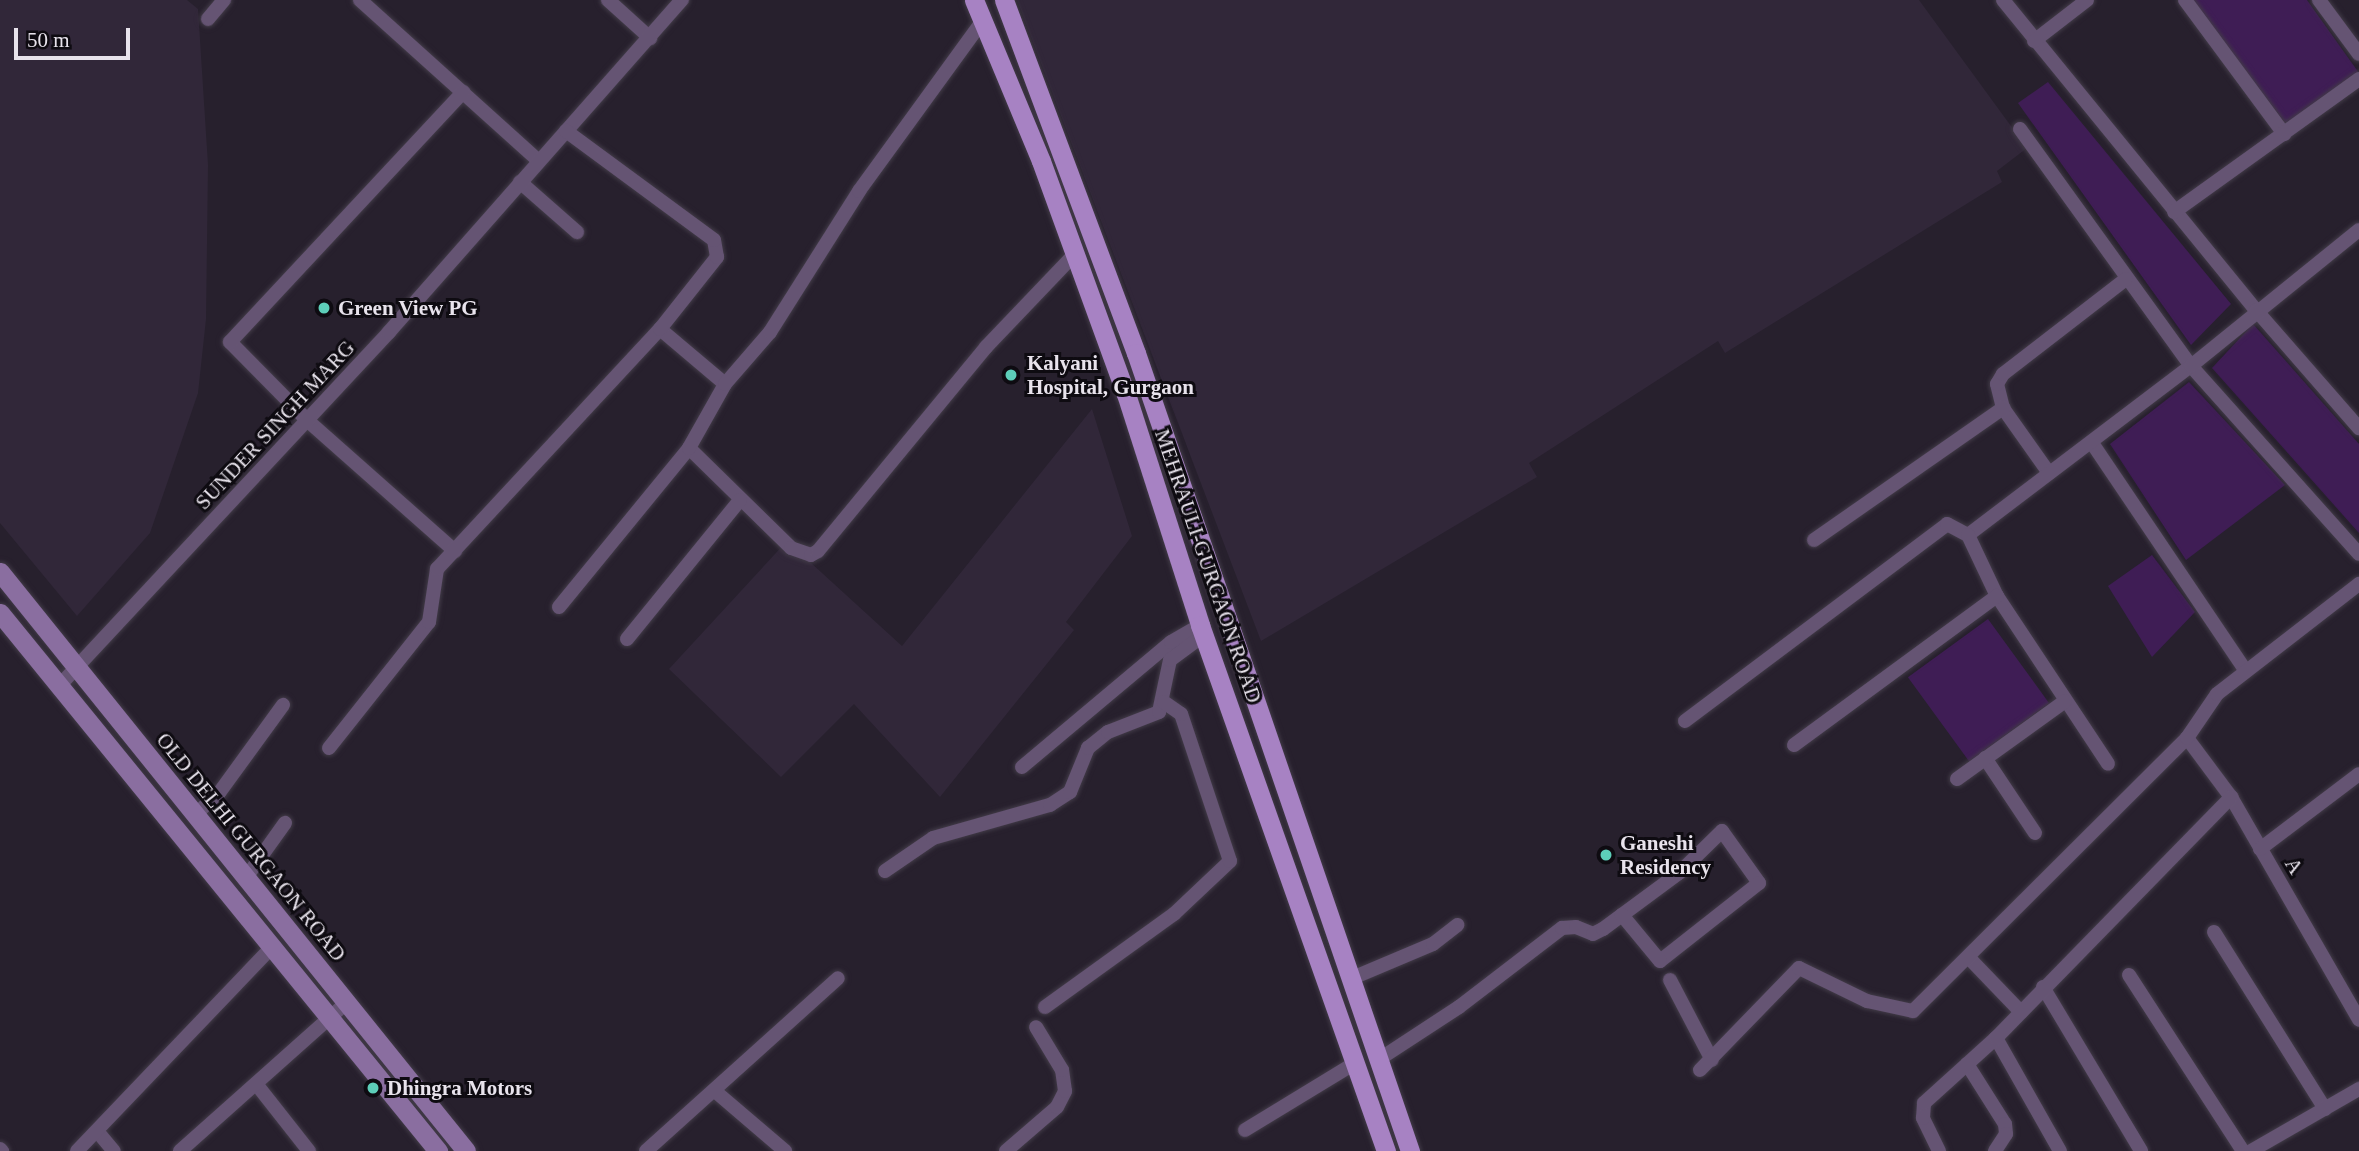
<!DOCTYPE html>
<style>
body{margin:0}
#map{position:relative;width:2359px;height:1151px;overflow:hidden;background:#27202d;font-family:Georgia,serif}
div>[style]{position:absolute}
.built>*{inset:0;background:#312739}
.green>*{inset:0;background:#3f1d55;transform-origin:0 0}
.roads{filter:drop-shadow(0 0 2px #423b48) drop-shadow(0 0 2px #423b48)}
.minor>*{height:14px;margin:-7px;padding:0 7px;transform-origin:7px;border-radius:7px;background:#655473}
.secondary>*{height:19px;margin:-9.5px;padding:0 9.5px;transform-origin:9.5px;border-radius:9.5px;background:#8a6ea0}
.primary>*{height:19px;margin:-9.5px;padding:0 9.5px;transform-origin:9.5px;border-radius:9.5px;background:#a782c3}
.dots>*{width:19px;height:19px;translate:-50% -50%;box-sizing:border-box;border:4px solid #0e0b11;border-radius:50%}
span{translate:-50% -50%;white-space:nowrap;text-align:center;line-height:1.15;-webkit-text-stroke:6px #0e0b11;paint-order:stroke}
.poi-label{font-size:21px;color:#e8e3ec;font-weight:700}
.left{translate:0 -50%;text-align:left}
.street-label{font-size:21px;color:#e8e3ec}
.scale{position:absolute;left:14px;top:28px;width:116px;height:32px;box-sizing:border-box;border:4px solid #e8e3ec;border-top:0;padding-left:9px;font-size:21px;line-height:24px;white-space:nowrap;color:#e8e3ec;-webkit-text-stroke:5px #0e0b11;paint-order:stroke}
</style>
<div id="map">
<div class="built">
<div style="clip-path:polygon(0 0,187px 0,198px 9px,208px 165px,206px 319px,198px 393px,150px 533px,77px 616px,0 523px)"></div>
<div style="clip-path:polygon(1017px 0,1919px 0,2027px 148px,1997px 171px,2002px 182px,1725px 353px,1718px 341px,1529px 463px,1537px 477px,1261px 641px)"></div>
<div style="clip-path:polygon(1092px 409px,1132px 536px,1066px 622px,1074px 630px,940px 797px,854px 704px,781px 777px,669px 669px,787px 541px,902px 646px)"></div>
</div>
<div class="green">
<div style="clip-path:polygon(2192px 0,2307px 0,2359px 73px,2286px 124px)"></div>
<div style="clip-path:polygon(2048px 82px,2231px 304px,2191px 345px,2018px 103px)"></div>
<div style="clip-path:polygon(2253px 324px,2359px 444px,2359px 533px,2212px 368px)"></div>
<div style="clip-path:polygon(2189px 382px,2285px 485px,2186px 560px,2110px 444px)"></div>
<div style="clip-path:polygon(2152px 555px,2195px 612px,2152px 657px,2108px 586px)"></div>
<div style="left:1988px;top:619px;width:104px;height:99px;rotate:54deg"></div>
</div>
<div class="roads">
<div class="minor">
<div style="left:360px;top:0;width:239px;rotate:42deg"></div>
<div style="left:608px;top:0;width:57px;rotate:42.1deg"></div>
<div style="left:2003px;top:0;width:400px;rotate:50.8deg"></div>
<div style="left:2256px;top:310px;width:157px;rotate:48.9deg"></div>
<div style="left:2185px;top:0;width:167px;rotate:53.5deg"></div>
<div style="left:2319px;top:0;width:67px;rotate:53.5deg"></div>
<div style="left:208px;top:19px;width:25px;rotate:-50deg"></div>
<div style="left:2034px;top:41px;width:67px;rotate:-37.7deg"></div>
<div style="left:2020px;top:129px;width:292px;rotate:54.2deg"></div>
<div style="left:2191px;top:366px;width:252px;rotate:48.2deg"></div>
<div style="left:520px;top:182px;width:76px;rotate:41.3deg"></div>
<div style="left:2174px;top:212px;width:228px;rotate:-35.7deg"></div>
<div style="left:660px;top:329px;width:85px;rotate:40.2deg"></div>
<div style="left:2092px;top:443px;width:274px;rotate:56deg"></div>
<div style="left:689px;top:448px;width:143px;rotate:44.4deg"></div>
<div style="left:791px;top:548px;width:21px;rotate:19deg"></div>
<div style="left:811px;top:555px;width:8px;rotate:-30deg"></div>
<div style="left:818px;top:551px;width:264px;rotate:-50.5deg"></div>
<div style="left:986px;top:347px;width:129px;rotate:-46.3deg"></div>
<div style="left:2049px;top:473px;width:80px;rotate:-125.3deg"></div>
<div style="left:2003px;top:408px;width:25px;rotate:-104deg"></div>
<div style="left:1997px;top:384px;width:12px;rotate:-59deg"></div>
<div style="left:2003px;top:374px;width:155px;rotate:-37.7deg"></div>
<div style="left:1968px;top:535px;width:280px;rotate:-37.2deg"></div>
<div style="left:2191px;top:366px;width:216px;rotate:-39deg"></div>
<div style="left:1814px;top:540px;width:231px;rotate:-34.9deg"></div>
<div style="left:455px;top:551px;width:196px;rotate:-138.5deg"></div>
<div style="left:308px;top:421px;width:111px;rotate:-134.6deg"></div>
<div style="left:230px;top:342px;width:342px;rotate:-47deg"></div>
<div style="left:559px;top:607px;width:205px;rotate:-50.7deg"></div>
<div style="left:689px;top:448px;width:73px;rotate:-60.6deg"></div>
<div style="left:725px;top:384px;width:69px;rotate:-49.1deg"></div>
<div style="left:770px;top:332px;width:167px;rotate:-57.7deg"></div>
<div style="left:859px;top:191px;width:209px;rotate:-54deg"></div>
<div style="left:627px;top:639px;width:179px;rotate:-50.9deg"></div>
<div style="left:61px;top:684px;width:481px;rotate:-47deg"></div>
<div style="left:389px;top:332px;width:443px;rotate:-48.6deg"></div>
<div style="left:1685px;top:721px;width:328px;rotate:-36.9deg"></div>
<div style="left:1947px;top:524px;width:24px;rotate:28deg"></div>
<div style="left:1968px;top:535px;width:68px;rotate:64.6deg"></div>
<div style="left:1997px;top:596px;width:201px;rotate:56.5deg"></div>
<div style="left:2187px;top:738px;width:74px;rotate:53.3deg"></div>
<div style="left:2231px;top:797px;width:257px;rotate:60.1deg"></div>
<div style="left:1794px;top:745px;width:252px;rotate:-36.3deg"></div>
<div style="left:329px;top:748px;width:161px;rotate:-51.6deg"></div>
<div style="left:429px;top:622px;width:54px;rotate:-81.4deg"></div>
<div style="left:437px;top:569px;width:328px;rotate:-47.1deg"></div>
<div style="left:660px;top:329px;width:92px;rotate:-51.6deg"></div>
<div style="left:717px;top:257px;width:17px;rotate:-100deg"></div>
<div style="left:714px;top:240px;width:184px;rotate:-143.6deg"></div>
<div style="left:1985px;top:758px;width:90px;rotate:56.3deg"></div>
<div style="left:1022px;top:767px;width:194px;rotate:-40deg"></div>
<div style="left:1171px;top:642px;width:34px;rotate:-30deg"></div>
<div style="left:1957px;top:779px;width:133px;rotate:-35.8deg"></div>
<div style="left:195px;top:815px;width:33px;rotate:-43deg"></div>
<div style="left:219px;top:793px;width:109px;rotate:-54deg"></div>
<div style="left:2260px;top:849px;width:124px;rotate:-37.1deg"></div>
<div style="left:885px;top:871px;width:58px;rotate:-34.5deg"></div>
<div style="left:933px;top:838px;width:122px;rotate:-15.8deg"></div>
<div style="left:1050px;top:805px;width:24px;rotate:-33deg"></div>
<div style="left:1070px;top:792px;width:48px;rotate:-67.8deg"></div>
<div style="left:1088px;top:748px;width:26px;rotate:-39deg"></div>
<div style="left:1108px;top:732px;width:55px;rotate:-21.4deg"></div>
<div style="left:1159px;top:712px;width:53px;rotate:-78.1deg"></div>
<div style="left:1170px;top:660px;width:42px;rotate:-36.3deg"></div>
<div style="left:245px;top:879px;width:69px;rotate:-54.5deg"></div>
<div style="left:2214px;top:932px;width:209px;rotate:57.9deg"></div>
<div style="left:1969px;top:958px;width:75px;rotate:46.1deg"></div>
<div style="left:2129px;top:975px;width:210px;rotate:57.1deg"></div>
<div style="left:1350px;top:979px;width:90px;rotate:-22.9deg"></div>
<div style="left:1433px;top:944px;width:31px;rotate:-38deg"></div>
<div style="left:1670px;top:980px;width:90px;rotate:62.3deg"></div>
<div style="left:2043px;top:987px;width:191px;rotate:59.1deg"></div>
<div style="left:1045px;top:1007px;width:159px;rotate:-35.8deg"></div>
<div style="left:1174px;top:914px;width:77px;rotate:-43.4deg"></div>
<div style="left:1230px;top:861px;width:155px;rotate:-108.4deg"></div>
<div style="left:1181px;top:714px;width:21px;rotate:-145deg"></div>
<div style="left:1996px;top:1038px;width:130px;rotate:60.5deg"></div>
<div style="left:1378px;top:1060px;width:97px;rotate:-33.2deg"></div>
<div style="left:1459px;top:1007px;width:130px;rotate:-37.5deg"></div>
<div style="left:1562px;top:928px;width:14px;rotate:-4deg"></div>
<div style="left:1576px;top:927px;width:18px;rotate:22deg"></div>
<div style="left:1593px;top:934px;width:11px;rotate:-27deg"></div>
<div style="left:1603px;top:929px;width:94px;rotate:-36.4deg"></div>
<div style="left:1679px;top:873px;width:60px;rotate:-44.3deg"></div>
<div style="left:1722px;top:831px;width:64px;rotate:54.6deg"></div>
<div style="left:1759px;top:883px;width:126px;rotate:141.8deg"></div>
<div style="left:1660px;top:961px;width:60px;rotate:-129.6deg"></div>
<div style="left:1967px;top:1064px;width:71px;rotate:57.7deg"></div>
<div style="left:2005px;top:1124px;width:10px;rotate:84deg"></div>
<div style="left:2006px;top:1134px;width:20px;rotate:123deg"></div>
<div style="left:1700px;top:1070px;width:142px;rotate:-45.9deg"></div>
<div style="left:1799px;top:968px;width:76px;rotate:25.9deg"></div>
<div style="left:1867px;top:1001px;width:47px;rotate:12.3deg"></div>
<div style="left:1913px;top:1011px;width:387px;rotate:-44.9deg"></div>
<div style="left:2187px;top:738px;width:53px;rotate:-55.7deg"></div>
<div style="left:2217px;top:694px;width:180px;rotate:-37.8deg"></div>
<div style="left:257px;top:1085px;width:84px;rotate:51.8deg"></div>
<div style="left:716px;top:1092px;width:91px;rotate:40.5deg"></div>
<div style="left:1245px;top:1130px;width:129px;rotate:-31.3deg"></div>
<div style="left:97px;top:1131px;width:26px;rotate:50deg"></div>
<div style="left:0;top:1149px;width:3px;rotate:45deg"></div>
<div style="left:77px;top:1151px;width:282px;rotate:-46.3deg"></div>
<div style="left:180px;top:1151px;width:224px;rotate:-41.7deg"></div>
<div style="left:646px;top:1151px;width:258px;rotate:-42deg"></div>
<div style="left:1006px;top:1151px;width:67px;rotate:-40.8deg"></div>
<div style="left:1057px;top:1107px;width:18px;rotate:-63deg"></div>
<div style="left:1065px;top:1091px;width:21px;rotate:-98deg"></div>
<div style="left:1062px;top:1070px;width:50px;rotate:-121.2deg"></div>
<div style="left:1939px;top:1151px;width:37px;rotate:-116deg"></div>
<div style="left:1923px;top:1118px;width:15px;rotate:-86deg"></div>
<div style="left:1924px;top:1103px;width:97px;rotate:-42.1deg"></div>
<div style="left:1996px;top:1038px;width:337px;rotate:-45.7deg"></div>
<div style="left:2251px;top:1151px;width:125px;rotate:-29.9deg"></div>
</div>
<div class="secondary">
<div style="left:0;top:572px;width:743px;rotate:51.17deg"></div>
<div style="left:0;top:613px;width:694px;rotate:50.85deg"></div>
</div>
<div class="primary">
<div style="left:974px;top:0;width:174px;rotate:67.4deg"></div>
<div style="left:1041px;top:161px;width:248px;rotate:70deg"></div>
<div style="left:1126px;top:394px;width:243px;rotate:72.2deg"></div>
<div style="left:1200px;top:625px;width:558px;rotate:70.53deg"></div>
<div style="left:1004px;top:0;width:377px;rotate:69.5deg"></div>
<div style="left:1136px;top:353px;width:844px;rotate:71.05deg"></div>
</div>
</div>
<div class="dots">
<div style="left:324px;top:308px;background:#5dceb9"></div>
<div style="left:1011px;top:375px;background:#5dceb9"></div>
<div style="left:1606px;top:855px;background:#5dceb9"></div>
<div style="left:373px;top:1088px;background:#5dceb9"></div>
</div>
<div class="poi-label">
<span class="left" style="left:338px;top:308px">Green View PG</span>
<span class="left" style="left:1027px;top:375px">Kalyani<br>Hospital, Gurgaon</span>
<span class="left" style="left:1620px;top:855px">Ganeshi<br>Residency</span>
<span class="left" style="left:387px;top:1088px">Dhingra Motors</span>
</div>
<div class="street-label">
<span style="left:275px;top:425px;rotate:-47deg">SUNDER SINGH MARG</span>
<span style="left:1208px;top:566px;rotate:71deg">MEHRAULI-GURGAON ROAD</span>
<span style="left:251px;top:847px;rotate:51deg">OLD DELHI GURGAON ROAD</span>
<span style="left:2294px;top:866px;rotate:59deg">A</span>
</div>
<div class="scale">50 m</div>
</div>
